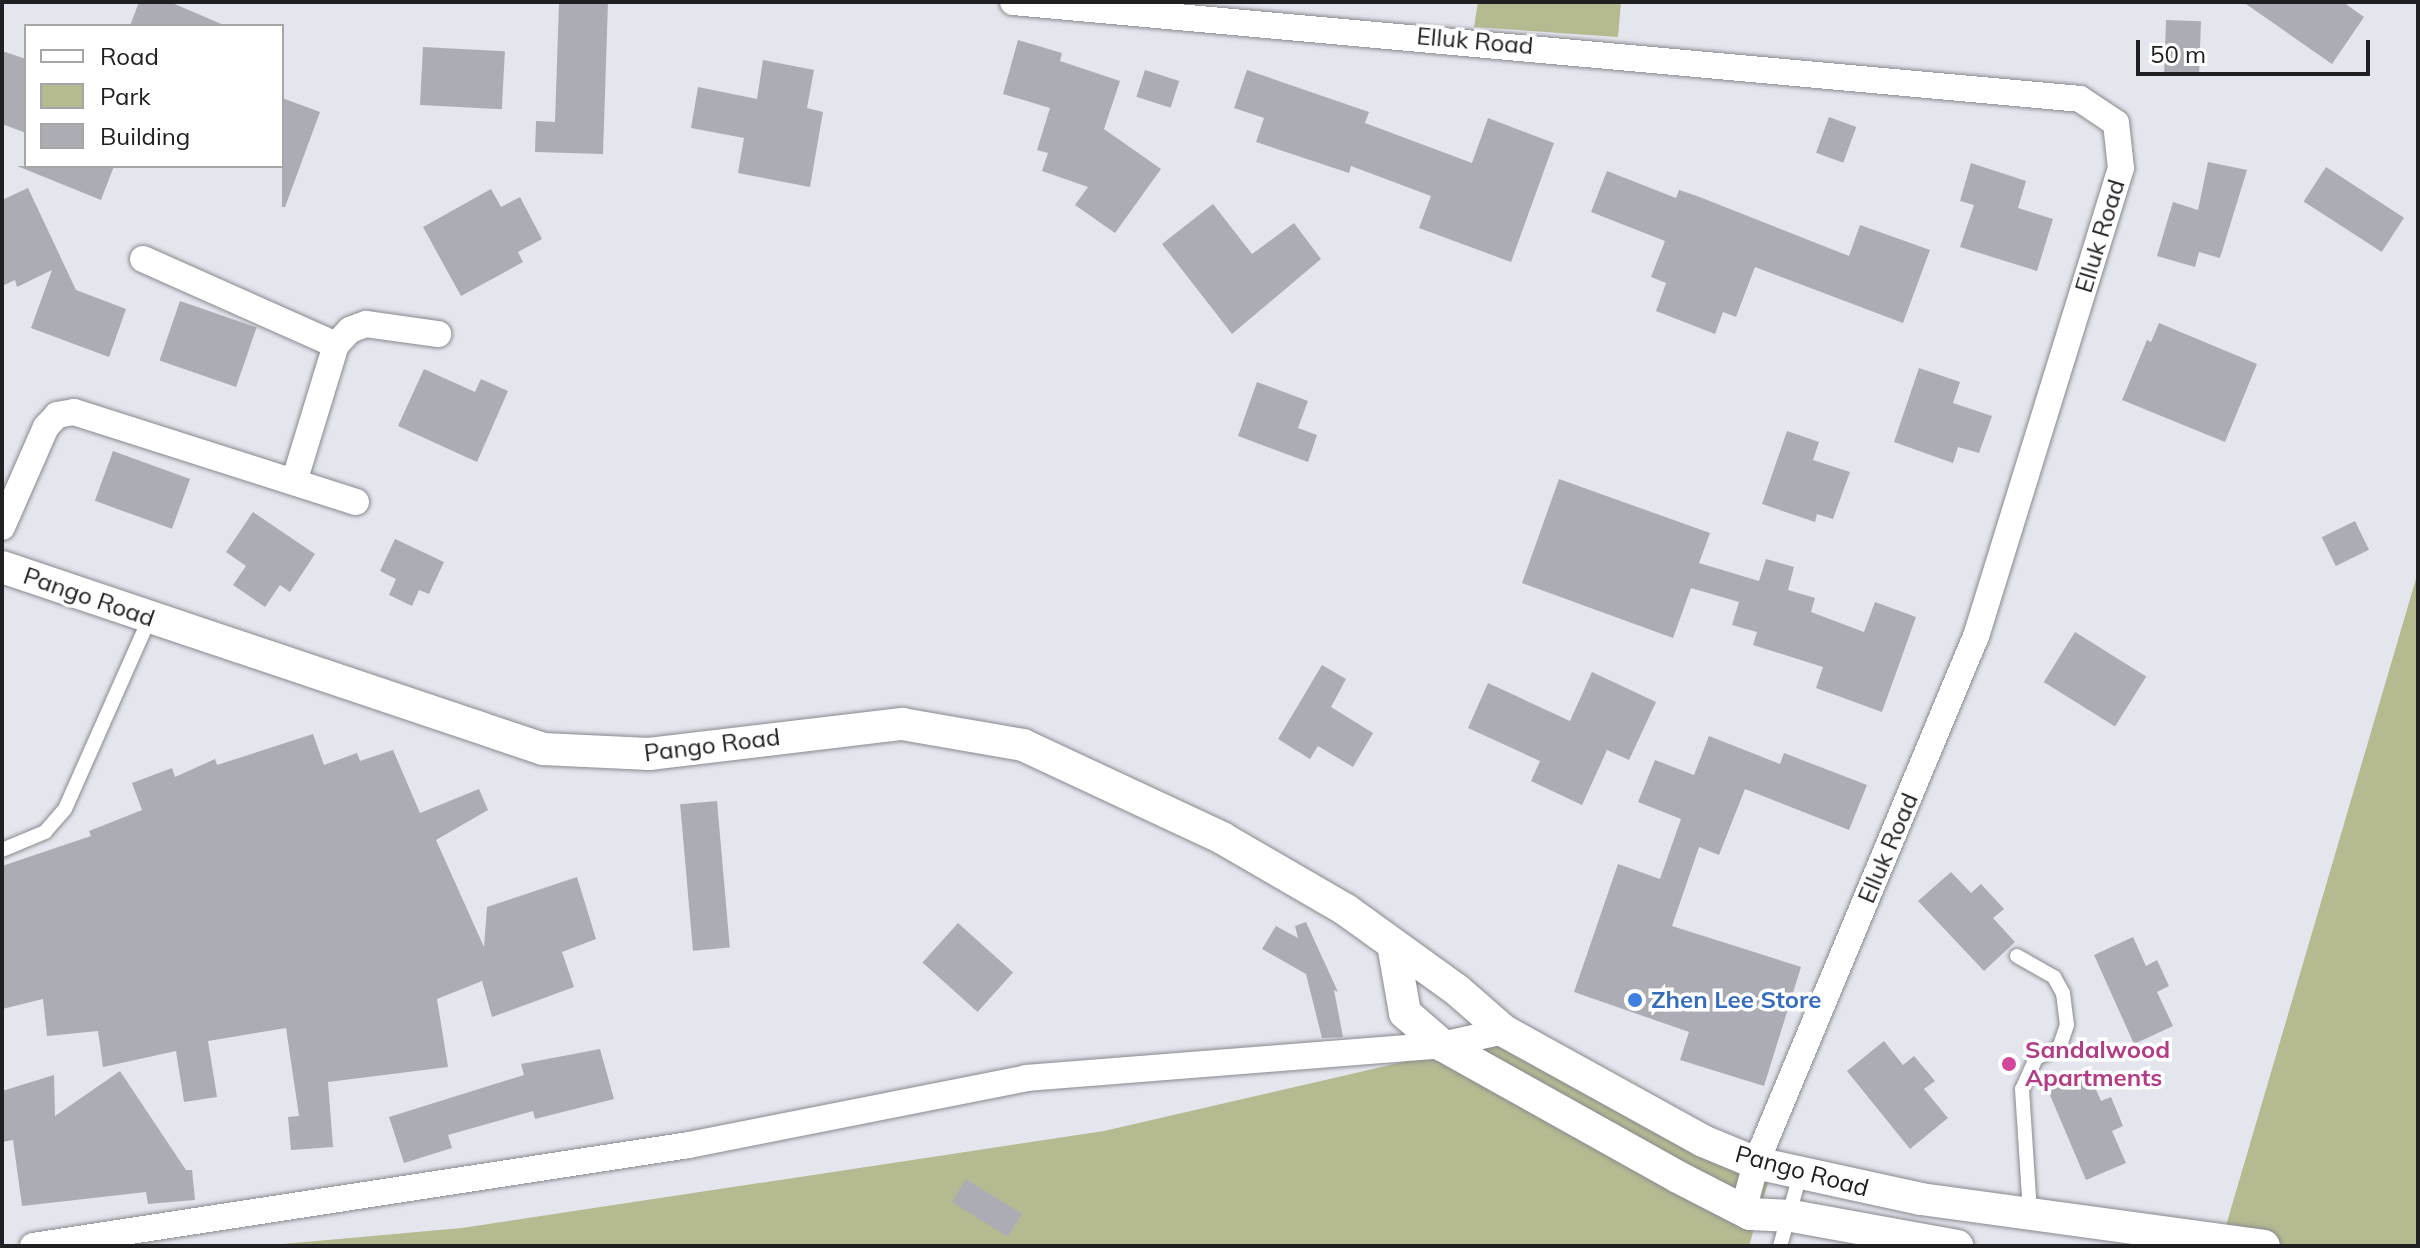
<!DOCTYPE html>
<style>
body{margin:0}
#map{position:relative;width:2420px;height:1248px;overflow:hidden;background:#e4e6ed;font-family:Mulish,sans-serif}
div>[style]{position:absolute}
.green>*{inset:0;background:#b6ba91}
.building>*{inset:0;background:#acadb4;transform-origin:0 0}
.roads{filter:drop-shadow(0 0 2px #888990) drop-shadow(0 0 2px #888990)}
.service>*{height:14px;margin:-7px;padding:0 7px;transform-origin:7px;border-radius:7px;background:#fff}
.minor>*{height:26px;margin:-13px;padding:0 13px;transform-origin:13px;border-radius:13px;background:#fff}
.tertiary>*{height:32px;margin:-16px;padding:0 16px;transform-origin:16px;border-radius:16px;background:#fff}
.dots>*{width:22px;height:22px;translate:-50% -50%;box-sizing:border-box;border:4px solid #fff;border-radius:50%}
span{translate:-50% -50%;white-space:nowrap;text-align:center;line-height:1.15;-webkit-text-stroke:7px #fff;paint-order:stroke}
.street-label{font-size:24px;color:#202023}
.shop-label{font-size:24px;color:#366cbe;font-weight:700}
.left{translate:0 -50%;text-align:left}
.hotel-label{font-size:24px;color:#b23c85;font-weight:700}
.frame{position:absolute;inset:0;border:4px solid #202023;pointer-events:none}
.legend{position:absolute;left:24px;top:24px;width:260px;height:144px;box-sizing:border-box;background:#fff;border:2px solid #a6a6a7;margin:0;padding:10px 14px;list-style:none;font-size:24px;color:#202023}
.legend li{display:flex;align-items:center;gap:16px;height:40px}
.legend b{width:40px;border:2px solid #a6a6a7}
.scale{position:absolute;left:2136px;top:40px;width:234px;height:36px;box-sizing:border-box;border:4px solid #202023;border-top:0;padding-left:10px;font-size:24px;line-height:28px;white-space:nowrap;color:#202023;-webkit-text-stroke:6px #fff;paint-order:stroke}
</style>
<div id="map">
<div class="green">
<div style="clip-path:polygon(1478px 2px,1621px 2px,1618px 37px,1474px 27px)"></div>
<div style="clip-path:polygon(2418px 572px,2418px 1246px,2220px 1246px)"></div>
<div style="clip-path:polygon(1507px 1038px,1768px 1183px,1749px 1246px,260px 1246px,462px 1228px,1104px 1131px)"></div>
</div>
<div class="building">
<div style="clip-path:polygon(139px 2px,170px 2px,226px 26px,130px 26px)"></div>
<div style="clip-path:polygon(559px 2px,608px 2px,603px 154px,535px 152px,536px 121px,555px 122px)"></div>
<div style="clip-path:polygon(2243px 2px,2343px 2px,2364px 17px,2332px 64px)"></div>
<div style="left:2166px;top:20px;width:35px;height:52px;rotate:2deg"></div>
<div style="clip-path:polygon(1018px 40px,1062px 53px,1060px 61px,1120px 81px,1104px 129px,1161px 169px,1115px 233px,1075px 205px,1088px 187px,1042px 171px,1048px 153px,1037px 150px,1050px 108px,1003px 94px)"></div>
<div style="left:423px;top:47px;width:82px;height:58px;rotate:3deg"></div>
<div style="clip-path:polygon(2px 51px,26px 59px,26px 133px,2px 124px)"></div>
<div style="clip-path:polygon(763px 60px,814px 70px,807px 108px,823px 112px,810px 187px,738px 173px,744px 138px,691px 128px,698px 87px,757px 99px)"></div>
<div style="left:1145px;top:70px;width:36px;height:28px;rotate:18deg"></div>
<div style="clip-path:polygon(1247px 70px,1369px 112px,1365px 123px,1472px 163px,1488px 118px,1554px 143px,1511px 262px,1419px 228px,1431px 196px,1351px 166px,1349px 173px,1256px 142px,1264px 118px,1234px 108px)"></div>
<div style="clip-path:polygon(282px 98px,320px 112px,285px 207px,282px 207px)"></div>
<div style="left:1829px;top:117px;width:29px;height:38px;rotate:20deg"></div>
<div style="clip-path:polygon(2208px 162px,2247px 170px,2220px 258px,2199px 252px,2195px 267px,2157px 256px,2173px 202px,2198px 210px)"></div>
<div style="clip-path:polygon(1971px 163px,2026px 181px,2018px 208px,2053px 219px,2037px 271px,1960px 247px,1974px 205px,1960px 201px)"></div>
<div style="clip-path:polygon(17px 166px,114px 166px,101px 200px)"></div>
<div style="left:2326px;top:167px;width:93px;height:41px;rotate:33deg"></div>
<div style="clip-path:polygon(1607px 171px,1676px 198px,1679px 190px,1697px 196px,1849px 256px,1860px 225px,1930px 250px,1903px 323px,1755px 267px,1736px 317px,1723px 312px,1715px 334px,1656px 311px,1666px 283px,1651px 277px,1665px 241px,1591px 212px)"></div>
<div style="clip-path:polygon(28px 188px,76px 290px,126px 309px,109px 357px,31px 328px,52px 270px,17px 287px,15px 280px,2px 286px,2px 200px)"></div>
<div style="clip-path:polygon(491px 189px,501px 207px,520px 197px,542px 239px,518px 252px,523px 262px,461px 296px,423px 227px)"></div>
<div style="clip-path:polygon(1213px 204px,1252px 254px,1294px 223px,1321px 259px,1232px 334px,1162px 244px)"></div>
<div style="left:180px;top:301px;width:81px;height:63px;rotate:19deg"></div>
<div style="clip-path:polygon(2159px 323px,2257px 364px,2225px 442px,2122px 400px,2147px 340px,2151px 342px)"></div>
<div style="clip-path:polygon(1919px 368px,1960px 382px,1953px 403px,1992px 416px,1979px 453px,1958px 447px,1953px 463px,1894px 442px)"></div>
<div style="clip-path:polygon(424px 369px,475px 392px,481px 379px,508px 391px,477px 462px,398px 426px)"></div>
<div style="clip-path:polygon(1257px 382px,1308px 401px,1298px 428px,1317px 435px,1308px 462px,1238px 436px)"></div>
<div style="clip-path:polygon(1787px 431px,1819px 442px,1813px 460px,1850px 472px,1833px 519px,1817px 514px,1815px 522px,1762px 504px)"></div>
<div style="left:113px;top:451px;width:82px;height:53px;rotate:20deg"></div>
<div style="clip-path:polygon(1559px 479px,1710px 533px,1699px 563px,1759px 581px,1766px 559px,1794px 567px,1788px 590px,1815px 598px,1811px 612px,1864px 632px,1875px 602px,1916px 617px,1882px 712px,1816px 688px,1823px 667px,1753px 645px,1757px 632px,1732px 625px,1739px 602px,1691px 588px,1673px 638px,1522px 583px)"></div>
<div style="clip-path:polygon(253px 512px,315px 554px,290px 592px,280px 585px,265px 607px,233px 585px,246px 566px,226px 552px)"></div>
<div style="left:2355px;top:521px;width:32px;height:37px;rotate:64deg"></div>
<div style="clip-path:polygon(395px 539px,444px 562px,429px 594px,419px 590px,412px 606px,389px 595px,396px 579px,380px 571px)"></div>
<div style="left:2075px;top:632px;width:84px;height:59px;rotate:32deg"></div>
<div style="clip-path:polygon(1322px 665px,1346px 679px,1331px 707px,1373px 733px,1353px 767px,1318px 746px,1310px 759px,1278px 739px)"></div>
<div style="clip-path:polygon(1592px 672px,1656px 702px,1629px 760px,1607px 750px,1582px 805px,1531px 781px,1540px 761px,1468px 728px,1488px 683px,1570px 721px)"></div>
<div style="clip-path:polygon(313px 734px,324px 765px,357px 753px,360px 761px,393px 750px,420px 813px,479px 789px,488px 810px,436px 840px,484px 947px,487px 907px,577px 877px,596px 939px,562px 952px,574px 987px,492px 1017px,482px 981px,437px 999px,448px 1067px,328px 1082px,333px 1147px,291px 1150px,288px 1117px,299px 1116px,286px 1028px,208px 1041px,217px 1097px,184px 1102px,176px 1051px,103px 1067px,98px 1031px,47px 1036px,43px 999px,2px 1009px,2px 866px,91px 836px,89px 831px,142px 810px,132px 783px,172px 768px,175px 777px,215px 759px,217px 765px)"></div>
<div style="clip-path:polygon(1709px 736px,1780px 764px,1784px 753px,1867px 785px,1849px 830px,1745px 789px,1719px 855px,1699px 847px,1672px 926px,1801px 967px,1764px 1086px,1680px 1060px,1689px 1032px,1574px 992px,1618px 864px,1660px 879px,1681px 819px,1638px 802px,1655px 760px,1694px 775px)"></div>
<div style="left:717px;top:801px;width:147px;height:37px;rotate:85deg"></div>
<div style="clip-path:polygon(1951px 872px,1971px 893px,1981px 884px,2004px 909px,1993px 918px,2015px 942px,1984px 971px,1918px 901px)"></div>
<div style="clip-path:polygon(1306px 922px,1338px 992px,1334px 990px,1343px 1037px,1322px 1038px,1306px 974px,1262px 949px,1276px 926px,1298px 938px,1295px 926px)"></div>
<div style="left:958px;top:923px;width:74px;height:53px;rotate:42deg"></div>
<div style="clip-path:polygon(2133px 937px,2146px 966px,2157px 960px,2169px 986px,2157px 992px,2173px 1026px,2134px 1044px,2094px 955px)"></div>
<div style="clip-path:polygon(1884px 1041px,1903px 1065px,1914px 1056px,1935px 1081px,1924px 1089px,1948px 1118px,1910px 1149px,1847px 1071px)"></div>
<div style="clip-path:polygon(600px 1049px,614px 1099px,535px 1119px,533px 1111px,448px 1135px,452px 1148px,404px 1163px,389px 1117px,524px 1075px,521px 1064px)"></div>
<div style="clip-path:polygon(120px 1071px,186px 1170px,192px 1170px,195px 1200px,148px 1204px,146px 1192px,22px 1206px,13px 1140px,2px 1142px,2px 1091px,54px 1075px,55px 1116px)"></div>
<div style="clip-path:polygon(2088px 1071px,2101px 1101px,2111px 1097px,2123px 1126px,2112px 1131px,2126px 1163px,2086px 1180px,2047px 1088px)"></div>
<div style="left:966px;top:1179px;width:66px;height:27px;rotate:32deg"></div>
</div>
<div class="roads">
<div class="service">
<div style="left:2px;top:850px;width:47px;rotate:-22.7deg"></div>
<div style="left:45px;top:832px;width:30px;rotate:-49deg"></div>
<div style="left:65px;top:809px;width:210px;rotate:-66.1deg"></div>
<div style="left:2017px;top:956px;width:43px;rotate:29.6deg"></div>
<div style="left:2054px;top:977px;width:18px;rotate:61deg"></div>
<div style="left:2063px;top:993px;width:32px;rotate:83deg"></div>
<div style="left:2067px;top:1025px;width:24px;rotate:109deg"></div>
<div style="left:2059px;top:1048px;width:25px;rotate:157deg"></div>
<div style="left:2036px;top:1058px;width:34px;rotate:114deg"></div>
<div style="left:2022px;top:1089px;width:125px;rotate:86.3deg"></div>
<div style="left:1780px;top:1246px;width:74px;rotate:-74.3deg"></div>
</div>
<div class="minor">
<div style="left:1013px;top:2px;width:1071px;rotate:5.19deg"></div>
<div style="left:2080px;top:99px;width:43px;rotate:33.7deg"></div>
<div style="left:2116px;top:123px;width:45px;rotate:83.7deg"></div>
<div style="left:2121px;top:168px;width:490px;rotate:107.2deg"></div>
<div style="left:1976px;top:636px;width:571px;rotate:112.66deg"></div>
<div style="left:1756px;top:1163px;width:50px;rotate:105.2deg"></div>
<div style="left:143px;top:259px;width:211px;rotate:24deg"></div>
<div style="left:336px;top:345px;width:21px;rotate:-47deg"></div>
<div style="left:350px;top:330px;width:17px;rotate:-21deg"></div>
<div style="left:366px;top:324px;width:73px;rotate:7.9deg"></div>
<div style="left:294px;top:482px;width:143px;rotate:-73deg"></div>
<div style="left:2px;top:527px;width:109px;rotate:-66.3deg"></div>
<div style="left:46px;top:427px;width:16px;rotate:-47deg"></div>
<div style="left:57px;top:415px;width:17px;rotate:-10deg"></div>
<div style="left:74px;top:412px;width:296px;rotate:17.7deg"></div>
<div style="left:33px;top:1246px;width:664px;rotate:-8.75deg"></div>
<div style="left:689px;top:1145px;width:344px;rotate:-11.2deg"></div>
<div style="left:1026px;top:1078px;width:417px;rotate:-4.5deg"></div>
<div style="left:1442px;top:1045px;width:64px;rotate:-12.7deg"></div>
</div>
<div class="tertiary">
<div style="left:2px;top:567px;width:571px;rotate:18.59deg"></div>
<div style="left:543px;top:749px;width:106px;rotate:2.7deg"></div>
<div style="left:649px;top:754px;width:255px;rotate:-6.8deg"></div>
<div style="left:902px;top:724px;width:123px;rotate:9.8deg"></div>
<div style="left:1023px;top:745px;width:220px;rotate:25deg"></div>
<div style="left:1222px;top:838px;width:143px;rotate:30.1deg"></div>
<div style="left:1346px;top:910px;width:137px;rotate:35.8deg"></div>
<div style="left:1457px;top:990px;width:62px;rotate:41.1deg"></div>
<div style="left:1504px;top:1031px;width:227px;rotate:28.9deg"></div>
<div style="left:1703px;top:1141px;width:57px;rotate:22.5deg"></div>
<div style="left:1756px;top:1163px;width:169px;rotate:12.3deg"></div>
<div style="left:1921px;top:1199px;width:346px;rotate:7.8deg"></div>
<div style="left:1394px;top:950px;width:64px;rotate:80.1deg"></div>
<div style="left:1405px;top:1013px;width:49px;rotate:40.9deg"></div>
<div style="left:1442px;top:1045px;width:270px;rotate:29.2deg"></div>
<div style="left:1678px;top:1177px;width:81px;rotate:27.2deg"></div>
<div style="left:1750px;top:1214px;width:42px;rotate:2.7deg"></div>
<div style="left:1792px;top:1216px;width:168px;rotate:10.3deg"></div>
</div>
</div>
<div class="dots">
<div style="left:1635px;top:1000px;background:#3f7fe0"></div>
<div style="left:2009px;top:1064px;background:#d1479c"></div>
</div>
<div class="street-label">
<span style="left:1475px;top:41px;rotate:5deg">Elluk Road</span>
<span style="left:2100px;top:236px;rotate:-73deg">Elluk Road</span>
<span style="left:89px;top:597px;rotate:19deg">Pango Road</span>
<span style="left:712px;top:745px;rotate:-7deg">Pango Road</span>
<span style="left:1888px;top:848px;rotate:-67deg">Elluk Road</span>
<span style="left:1802px;top:1171px;rotate:15deg">Pango Road</span>
</div>
<div class="shop-label">
<span class="left" style="left:1651px;top:1000px">Zhen Lee Store</span>
</div>
<div class="hotel-label">
<span class="left" style="left:2025px;top:1064px">Sandalwood<br>Apartments</span>
</div>
<div class="frame"></div>
<ul class="legend">
<li><b style="height:10px;background:#fff"></b>Road</li>
<li><b style="height:22px;background:#b6ba91"></b>Park</li>
<li><b style="height:22px;background:#acadb4"></b>Building</li>
</ul>
<div class="scale">50 m</div>
</div>
